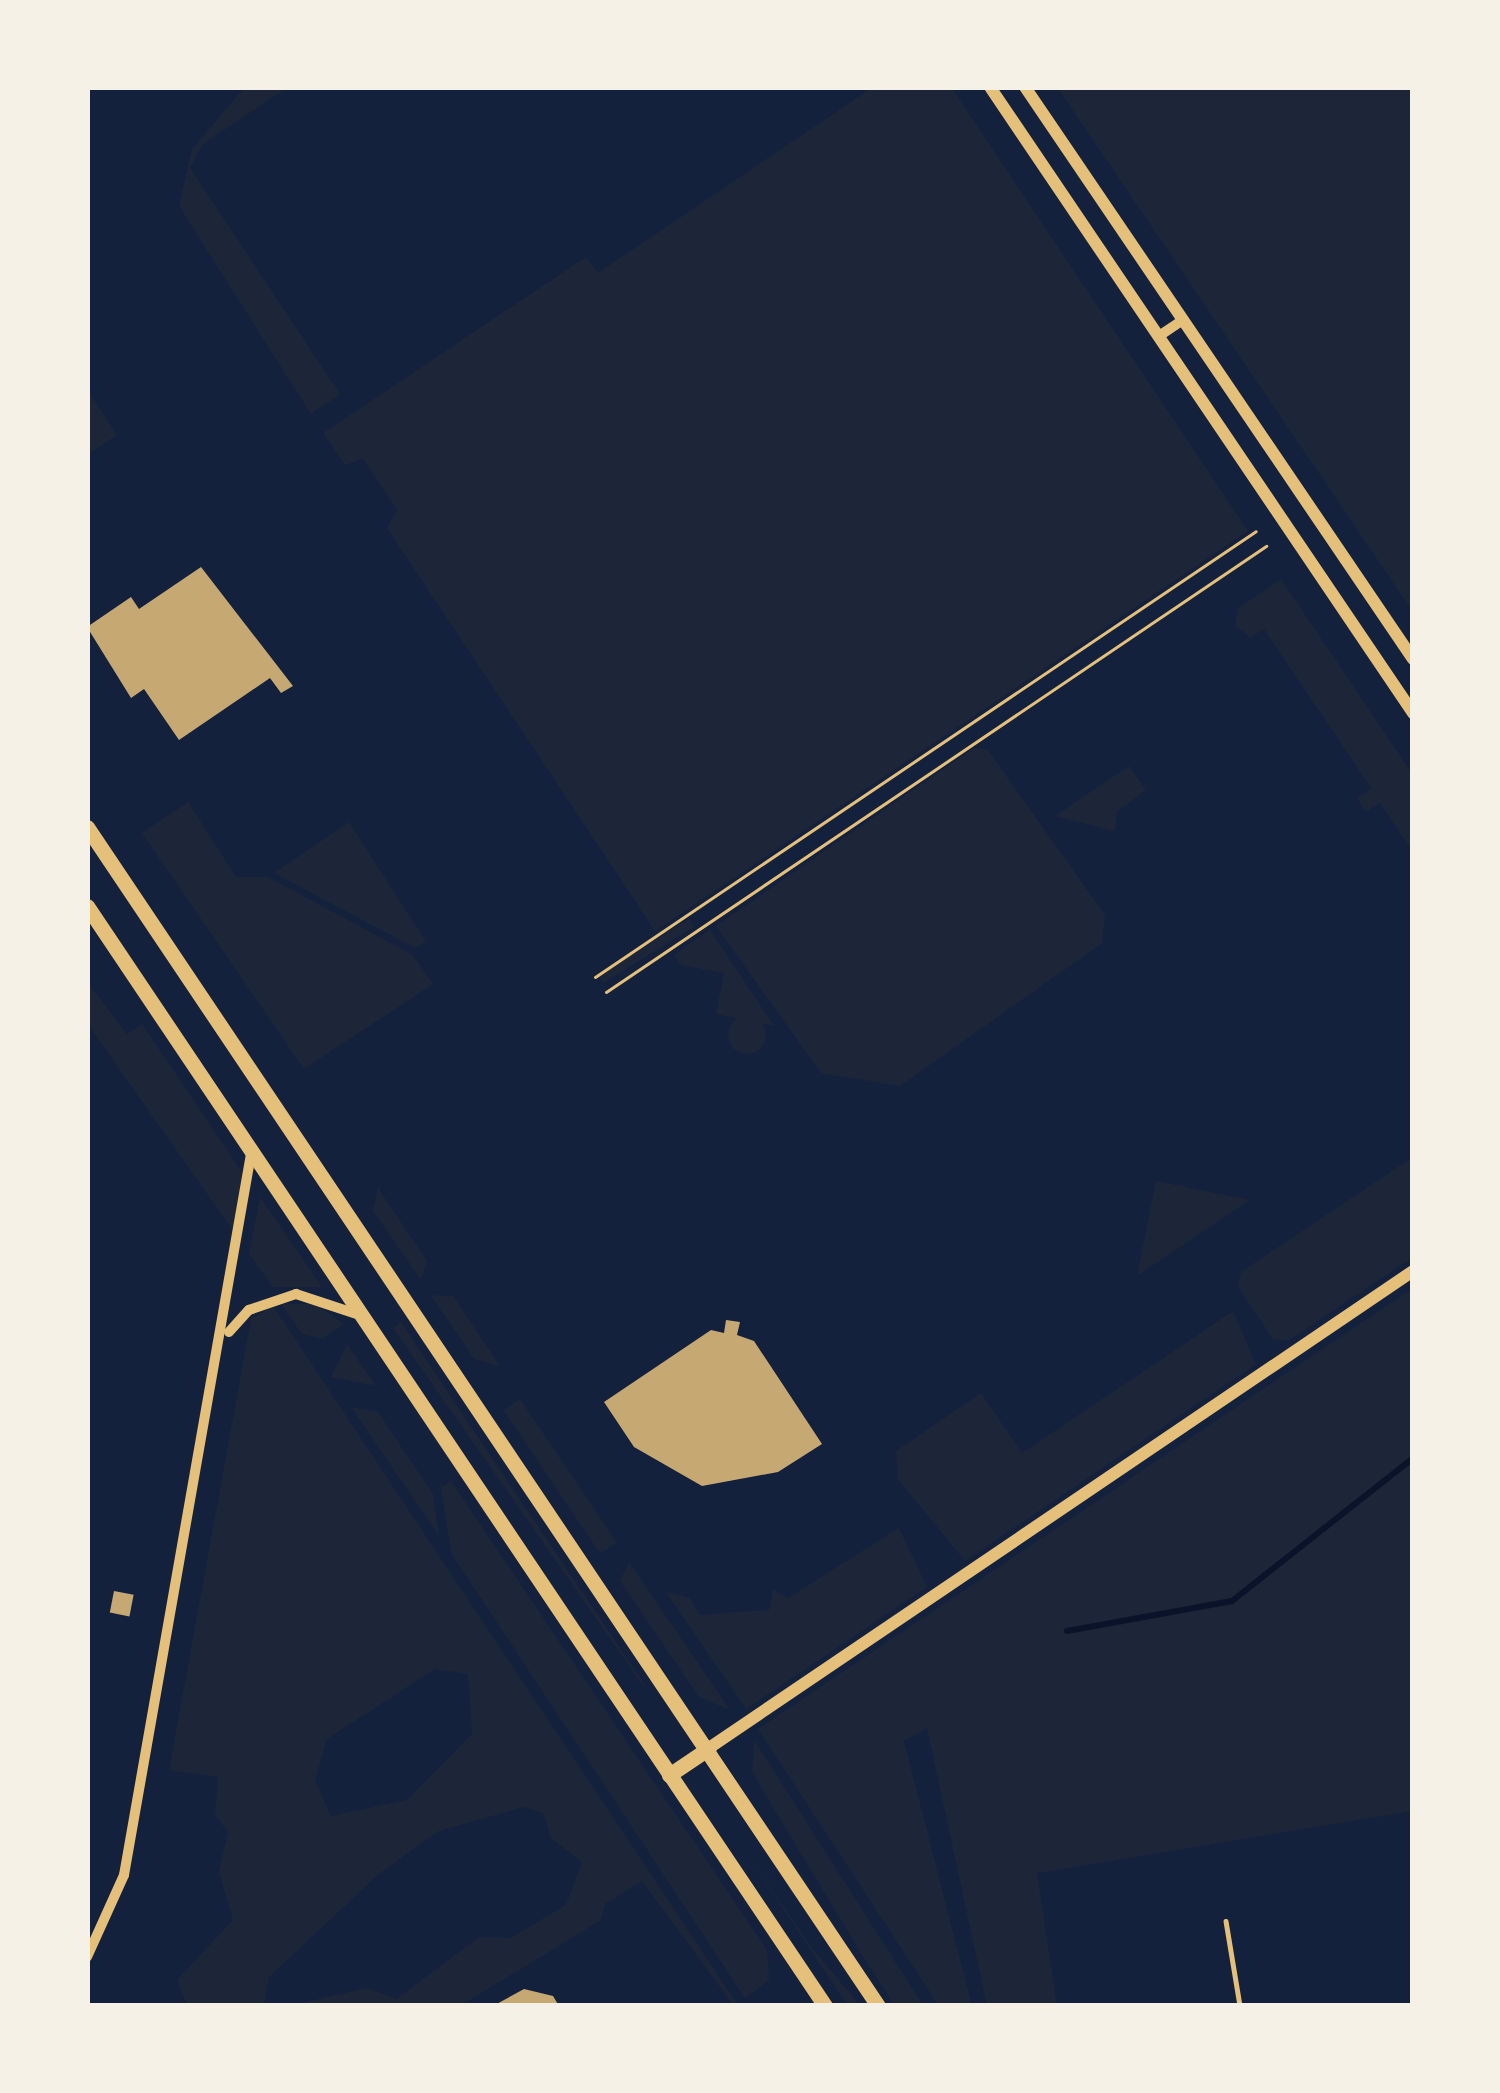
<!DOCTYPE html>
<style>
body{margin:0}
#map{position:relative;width:1500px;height:2093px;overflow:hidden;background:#14213d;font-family:"Noto Sans",sans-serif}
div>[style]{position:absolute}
.green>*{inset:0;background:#1d2539;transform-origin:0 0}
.round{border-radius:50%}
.stream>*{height:6px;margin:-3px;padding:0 3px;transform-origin:3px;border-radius:3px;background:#0b132b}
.building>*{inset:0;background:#c6a872;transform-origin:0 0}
.path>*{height:3px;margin:-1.5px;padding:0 1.5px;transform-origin:1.5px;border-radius:1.5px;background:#e5c07b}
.service>*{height:4.5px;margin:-2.25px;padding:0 2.25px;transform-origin:2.25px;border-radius:2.25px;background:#e5c07b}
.minor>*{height:10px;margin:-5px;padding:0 5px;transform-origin:5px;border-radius:5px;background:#e5c07b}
.tertiary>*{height:12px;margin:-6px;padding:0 6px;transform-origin:6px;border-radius:6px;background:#e5c07b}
.secondary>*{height:15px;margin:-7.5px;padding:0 7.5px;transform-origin:7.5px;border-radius:7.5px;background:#e5c07b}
span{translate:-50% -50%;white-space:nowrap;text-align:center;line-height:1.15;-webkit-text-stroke:9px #f6f1e7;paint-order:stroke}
.frame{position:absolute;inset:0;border:90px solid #f6f1e7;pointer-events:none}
</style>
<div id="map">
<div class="green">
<div style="clip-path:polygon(245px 87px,288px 87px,203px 144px,190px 168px,340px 394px,311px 414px,179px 206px,192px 149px)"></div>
<div style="clip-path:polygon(873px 87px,951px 87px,1248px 531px,655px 931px,387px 528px,397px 510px,363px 459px,345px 465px,323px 433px,586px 257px,598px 273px)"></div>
<div style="clip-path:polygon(1057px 87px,1413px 87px,1413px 612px)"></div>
<div style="clip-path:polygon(87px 389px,117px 435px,87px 455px)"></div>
<div style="clip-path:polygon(1281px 579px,1413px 775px,1413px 852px,1380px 803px,1366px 812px,1357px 798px,1371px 788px,1264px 629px,1251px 637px,1235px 626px,1237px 609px)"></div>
<div style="clip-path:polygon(974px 748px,987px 749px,1105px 915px,1102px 943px,900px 1086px,821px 1073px,716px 926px)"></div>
<div style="clip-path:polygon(1129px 766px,1146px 790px,1117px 812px,1115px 831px,1055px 816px)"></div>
<div style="clip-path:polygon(188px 802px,236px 877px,268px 877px,413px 955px,433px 984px,304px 1069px,142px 833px)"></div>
<div style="clip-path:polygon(349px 822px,426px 942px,415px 948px,274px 873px)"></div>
<div style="left:689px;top:919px;width:9px;height:107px;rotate:58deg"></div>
<div style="clip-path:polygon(710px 930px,774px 1026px,716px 1014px,724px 973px,681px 965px,674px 955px)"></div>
<div style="clip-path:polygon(87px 982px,127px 1034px,142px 1024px,242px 1172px,234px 1232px,87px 1023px)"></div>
<div class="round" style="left:728px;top:1016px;width:38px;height:38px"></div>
<div style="clip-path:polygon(1413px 1157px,1413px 1257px,1288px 1341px,1273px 1339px,1238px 1287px,1241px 1272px)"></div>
<div style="clip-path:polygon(1156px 1181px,1250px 1200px,1137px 1276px)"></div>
<div style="clip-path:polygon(378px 1188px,427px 1261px,421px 1280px,373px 1211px)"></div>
<div style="clip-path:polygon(260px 1197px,322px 1287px,273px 1287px,249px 1254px)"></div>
<div style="clip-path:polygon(1413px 1288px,1413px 1811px,1037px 1873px,1057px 2006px,987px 2006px,927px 1728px,904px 1741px,972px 2006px,939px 2006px,758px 1729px)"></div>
<div style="clip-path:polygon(431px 1295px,453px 1296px,500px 1366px,474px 1359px)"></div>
<div style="clip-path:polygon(281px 1304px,316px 1304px,344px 1324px,323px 1339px,302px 1334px)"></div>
<div style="clip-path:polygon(evenodd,273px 1306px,737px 2004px,734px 2006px,642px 1881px,605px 1904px,601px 1920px,460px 2006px,288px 2006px,367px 1988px,396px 1999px,479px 1937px,511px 1938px,566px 1905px,582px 1862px,551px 1838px,544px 1814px,524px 1807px,439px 1831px,380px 1873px,269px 1977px,264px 2006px,187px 2006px,177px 1980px,233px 1920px,219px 1871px,228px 1832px,215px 1815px,218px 1777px,169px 1770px,251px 1319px,273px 1306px,435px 1669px,468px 1674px,472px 1734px,407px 1800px,331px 1816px,315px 1780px,327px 1739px,435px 1669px)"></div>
<div style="clip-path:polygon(1233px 1311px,1256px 1364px,965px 1561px,898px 1479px,896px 1451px,981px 1393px,1022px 1453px)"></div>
<div style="clip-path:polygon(401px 1322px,644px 1684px,644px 1687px,393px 1328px)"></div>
<div style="clip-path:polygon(347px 1344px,376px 1386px,331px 1377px)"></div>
<div style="left:520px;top:1399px;width:173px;height:20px;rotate:56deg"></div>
<div style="clip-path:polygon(351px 1407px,378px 1412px,433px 1494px,439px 1536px)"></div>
<div style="clip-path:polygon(451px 1481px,767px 1950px,769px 1980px,745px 1998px,451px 1553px,441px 1487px)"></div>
<div style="clip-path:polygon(899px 1528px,927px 1587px,746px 1709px,666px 1592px,690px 1598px,700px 1615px,769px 1610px,773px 1589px,788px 1598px)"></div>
<div style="clip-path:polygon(629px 1562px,730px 1710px,699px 1697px,620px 1581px)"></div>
<div style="clip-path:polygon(754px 1740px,917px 1996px,924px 2006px,895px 2006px,862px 1955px,752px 1772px)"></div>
<div style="clip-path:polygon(731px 1831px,814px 1951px,861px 2006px,848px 2006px)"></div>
</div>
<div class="stream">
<div style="left:1067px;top:1631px;width:168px;rotate:-10.3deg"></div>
<div style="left:1232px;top:1601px;width:231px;rotate:-38.3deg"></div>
</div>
<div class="building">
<div style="clip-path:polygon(201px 567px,293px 686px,281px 693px,270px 678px,179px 740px,144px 689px,131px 698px,87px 627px,131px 597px,139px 609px)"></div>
<div style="clip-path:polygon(726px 1320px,740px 1322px,737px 1335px,754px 1341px,822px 1444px,778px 1472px,702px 1486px,634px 1447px,604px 1402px,711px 1330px,724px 1333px)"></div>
<div style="left:114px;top:1591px;width:20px;height:22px;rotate:11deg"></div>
<div style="clip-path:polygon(524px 1989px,553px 1996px,559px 2006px,493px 2006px)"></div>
</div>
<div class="path">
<div style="left:595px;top:977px;width:797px;rotate:-34.01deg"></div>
<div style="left:606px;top:992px;width:797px;rotate:-34.05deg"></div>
</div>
<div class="service">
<div style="left:1226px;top:1921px;width:86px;rotate:80.6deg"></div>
</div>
<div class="minor">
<div style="left:1159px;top:336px;width:29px;rotate:-34deg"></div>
<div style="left:229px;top:1332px;width:30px;rotate:-48deg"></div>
<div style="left:249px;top:1310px;width:50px;rotate:-18.8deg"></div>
<div style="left:296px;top:1294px;width:67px;rotate:18.2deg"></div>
<div style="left:87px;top:1957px;width:90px;rotate:-65.7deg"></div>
<div style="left:124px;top:1875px;width:732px;rotate:-80.01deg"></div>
</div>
<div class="tertiary">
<div style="left:990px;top:87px;width:756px;rotate:55.95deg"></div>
<div style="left:1025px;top:87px;width:691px;rotate:55.85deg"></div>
<div style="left:709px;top:1748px;width:850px;rotate:-34.12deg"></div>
</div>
<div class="secondary">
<div style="left:87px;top:827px;width:1420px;rotate:56.14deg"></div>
<div style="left:87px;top:906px;width:1325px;rotate:56.14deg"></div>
<div style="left:669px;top:1775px;width:48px;rotate:-34deg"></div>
</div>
<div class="frame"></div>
</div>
